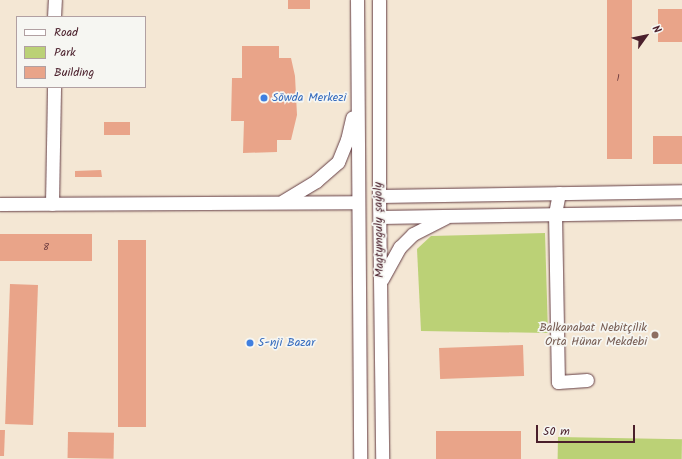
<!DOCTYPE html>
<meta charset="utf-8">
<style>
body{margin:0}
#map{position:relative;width:682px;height:459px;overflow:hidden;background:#f4e7d4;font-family:Kalam,sans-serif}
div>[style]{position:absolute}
.green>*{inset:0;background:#bbd176;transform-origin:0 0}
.building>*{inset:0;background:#e9a489;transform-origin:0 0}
.roads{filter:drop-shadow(0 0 1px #643d44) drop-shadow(0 0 1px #643d44)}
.minor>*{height:13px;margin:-6.5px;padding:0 6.5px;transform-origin:6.5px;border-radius:6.5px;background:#fff}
.dots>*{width:11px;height:11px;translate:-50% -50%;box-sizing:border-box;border:2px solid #f6f6f2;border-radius:50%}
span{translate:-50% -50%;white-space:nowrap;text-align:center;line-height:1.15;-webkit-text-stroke:3.5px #f6f6f2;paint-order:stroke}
.number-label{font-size:10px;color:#724042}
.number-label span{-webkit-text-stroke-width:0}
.shop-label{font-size:12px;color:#366cbe}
.left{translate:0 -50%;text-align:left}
.street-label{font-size:12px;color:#4a1f2b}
.education-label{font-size:12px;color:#785e54}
.right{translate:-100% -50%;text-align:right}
.legend{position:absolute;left:16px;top:16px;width:130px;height:72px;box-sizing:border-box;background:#f6f6f2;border:1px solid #b1a0a2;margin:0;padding:5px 7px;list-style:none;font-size:12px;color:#4a1f2b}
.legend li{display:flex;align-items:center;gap:8px;height:20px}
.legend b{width:20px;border:1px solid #b1a0a2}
.north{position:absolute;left:626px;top:16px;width:40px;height:40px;-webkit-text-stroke:3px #f6f6f2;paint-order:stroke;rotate:57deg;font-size:11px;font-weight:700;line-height:16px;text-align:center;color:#4a1f2b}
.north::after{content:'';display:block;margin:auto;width:14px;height:18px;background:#4a1f2b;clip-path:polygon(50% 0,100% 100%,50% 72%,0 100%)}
.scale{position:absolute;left:536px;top:425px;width:99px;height:18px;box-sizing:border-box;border:2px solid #4a1f2b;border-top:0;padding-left:5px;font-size:12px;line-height:14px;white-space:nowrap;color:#4a1f2b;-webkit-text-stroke:3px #f6f6f2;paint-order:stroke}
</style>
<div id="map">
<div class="green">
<div style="clip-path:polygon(545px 233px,548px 333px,421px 331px,417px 249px,431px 236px)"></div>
<div style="left:558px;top:437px;width:124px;height:22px;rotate:1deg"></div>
</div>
<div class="building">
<div style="left:288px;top:0;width:22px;height:9px"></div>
<div style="left:607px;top:0;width:25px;height:159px"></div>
<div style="left:682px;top:9px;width:33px;height:24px;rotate:90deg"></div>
<div style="clip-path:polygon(242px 46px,279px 46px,279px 58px,291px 58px,295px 76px,297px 115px,291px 140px,277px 140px,277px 152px,243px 153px,244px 121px,231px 121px,232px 78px,242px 78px)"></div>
<div style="left:104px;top:122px;width:26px;height:13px"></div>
<div style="left:653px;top:136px;width:29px;height:28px"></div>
<div style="clip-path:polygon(101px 170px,102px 177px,75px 177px,75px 171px)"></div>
<div style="left:0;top:234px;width:92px;height:27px"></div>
<div style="left:118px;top:240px;width:28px;height:187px"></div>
<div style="left:10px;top:284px;width:28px;height:140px;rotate:2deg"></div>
<div style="left:523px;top:345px;width:31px;height:84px;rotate:88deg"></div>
<div style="clip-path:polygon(0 430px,5px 430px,4px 456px,0 456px)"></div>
<div style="left:521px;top:431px;width:28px;height:85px;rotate:90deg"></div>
<div style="left:68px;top:432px;width:46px;height:26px;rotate:1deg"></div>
</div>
<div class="roads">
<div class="minor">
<div style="left:357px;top:0;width:459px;rotate:89.6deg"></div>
<div style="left:379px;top:0;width:196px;rotate:90deg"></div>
<div style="left:379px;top:196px;width:263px;rotate:89.3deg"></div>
<div style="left:54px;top:17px;width:17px;rotate:-87deg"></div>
<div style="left:559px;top:193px;width:20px;rotate:101deg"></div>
<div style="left:555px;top:213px;width:169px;rotate:89deg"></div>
<div style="left:558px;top:382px;width:29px;rotate:-4deg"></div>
<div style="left:379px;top:196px;width:303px;rotate:-0.9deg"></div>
<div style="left:283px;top:201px;width:39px;rotate:-31deg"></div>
<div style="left:316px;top:181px;width:29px;rotate:-41deg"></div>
<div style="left:338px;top:162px;width:24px;rotate:-68deg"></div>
<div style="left:347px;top:140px;width:23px;rotate:-77deg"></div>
<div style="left:0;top:204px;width:357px;rotate:-0.3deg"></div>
<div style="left:52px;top:204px;width:117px;rotate:-89deg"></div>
<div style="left:380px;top:217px;width:302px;rotate:-0.9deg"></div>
<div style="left:382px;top:279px;width:37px;rotate:-61deg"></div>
<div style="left:400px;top:247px;width:18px;rotate:-45deg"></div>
<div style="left:413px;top:234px;width:36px;rotate:-27deg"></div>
</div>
</div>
<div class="dots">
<div style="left:264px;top:98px;background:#3f7fe0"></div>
<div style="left:655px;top:335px;background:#8d6e63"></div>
<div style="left:250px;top:343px;background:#3f7fe0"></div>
</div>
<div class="number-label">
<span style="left:618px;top:79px">1</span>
<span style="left:46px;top:248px">8</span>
</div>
<div class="shop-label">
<span class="left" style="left:272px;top:98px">Söwda Merkezi</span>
<span class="left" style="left:258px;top:343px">5-nji Bazar</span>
</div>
<div class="street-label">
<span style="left:379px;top:230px;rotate:-91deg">Magtymguly şaýoly</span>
</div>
<div class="education-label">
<span class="right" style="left:647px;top:335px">Balkanabat Nebitçilik<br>Orta Hünar Mekdebi</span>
</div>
<ul class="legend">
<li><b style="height:5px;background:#fff"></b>Road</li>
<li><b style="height:11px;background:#bbd176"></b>Park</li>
<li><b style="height:11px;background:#e9a489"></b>Building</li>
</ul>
<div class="north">N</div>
<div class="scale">50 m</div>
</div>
